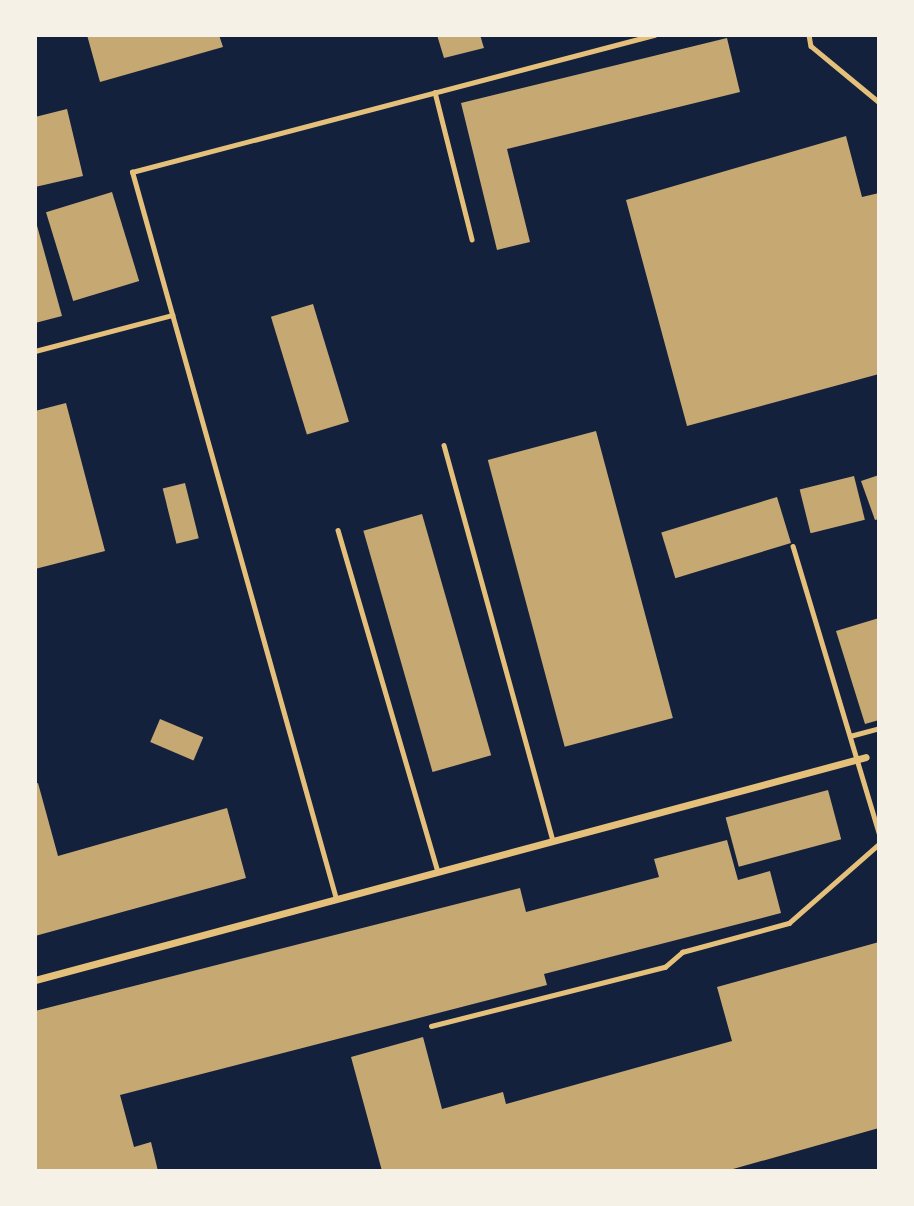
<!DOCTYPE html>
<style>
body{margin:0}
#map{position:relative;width:914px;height:1206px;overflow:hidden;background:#14213d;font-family:"DM Sans",sans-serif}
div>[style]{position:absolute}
.building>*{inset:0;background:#c6a872;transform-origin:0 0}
.service>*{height:4.5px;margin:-2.25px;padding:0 2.25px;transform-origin:2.25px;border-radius:2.25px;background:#e5c07b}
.minor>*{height:7px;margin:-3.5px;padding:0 3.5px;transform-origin:3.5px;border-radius:3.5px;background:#e5c07b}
span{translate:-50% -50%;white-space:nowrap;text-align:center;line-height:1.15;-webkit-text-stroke:5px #f6f1e7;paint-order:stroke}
.frame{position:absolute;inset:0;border:37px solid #f6f1e7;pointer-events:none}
</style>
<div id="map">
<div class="building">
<div style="clip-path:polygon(87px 35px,219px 35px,223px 47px,100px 82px)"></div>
<div style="clip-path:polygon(437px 35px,480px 35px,484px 48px,444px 58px)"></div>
<div style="clip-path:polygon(727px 38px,740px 92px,507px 149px,530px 242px,497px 250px,461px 103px)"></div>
<div style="clip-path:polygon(67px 109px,83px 176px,35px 187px,35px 117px)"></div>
<div style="clip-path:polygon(846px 136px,862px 197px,879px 193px,879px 374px,687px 426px,626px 200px)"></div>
<div style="left:112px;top:192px;width:93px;height:69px;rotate:73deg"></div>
<div style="clip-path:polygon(36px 222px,62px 316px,35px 323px,35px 223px)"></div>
<div style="left:313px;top:304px;width:123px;height:44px;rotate:73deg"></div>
<div style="clip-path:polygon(66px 403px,105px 551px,35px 569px,35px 411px)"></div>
<div style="left:596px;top:431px;width:297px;height:112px;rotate:75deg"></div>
<div style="clip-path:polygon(879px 475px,879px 519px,875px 520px,861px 481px)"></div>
<div style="left:854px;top:476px;width:45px;height:56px;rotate:76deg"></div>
<div style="left:185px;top:483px;width:57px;height:23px;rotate:76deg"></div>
<div style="left:777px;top:497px;width:48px;height:121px;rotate:73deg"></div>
<div style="left:422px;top:514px;width:251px;height:61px;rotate:74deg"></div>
<div style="clip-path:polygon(879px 618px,879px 720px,865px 724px,836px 631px)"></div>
<div style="left:160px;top:719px;width:47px;height:25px;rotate:23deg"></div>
<div style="clip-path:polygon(38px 783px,58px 856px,227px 808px,246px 878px,35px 936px,35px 784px)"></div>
<div style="left:828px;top:790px;width:51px;height:106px;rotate:75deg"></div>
<div style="clip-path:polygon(727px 840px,738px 880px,770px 871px,781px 913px,544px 974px,547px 985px,120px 1095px,134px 1147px,151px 1142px,158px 1171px,35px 1171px,35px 1011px,520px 888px,526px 912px,659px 877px,654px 859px)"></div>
<div style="clip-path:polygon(879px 942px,879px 1128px,726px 1171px,382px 1171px,351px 1057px,423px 1037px,442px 1109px,503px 1092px,506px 1104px,732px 1041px,717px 987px)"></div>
</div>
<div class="service">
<div style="left:809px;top:35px;width:11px;rotate:80deg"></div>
<div style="left:811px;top:46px;width:88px;rotate:39.5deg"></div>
<div style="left:435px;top:92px;width:152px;rotate:75.9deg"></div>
<div style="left:35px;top:351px;width:142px;rotate:-14.7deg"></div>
<div style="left:444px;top:445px;width:411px;rotate:74.6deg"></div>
<div style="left:338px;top:530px;width:356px;rotate:73.7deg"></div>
<div style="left:793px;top:546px;width:300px;rotate:73.3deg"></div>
<div style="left:850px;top:736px;width:30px;rotate:-15deg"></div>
<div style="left:336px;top:899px;width:755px;rotate:-105.67deg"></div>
<div style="left:132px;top:172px;width:540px;rotate:-14.71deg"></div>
<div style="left:431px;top:1026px;width:241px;rotate:-14.2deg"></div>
<div style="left:665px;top:967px;width:23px;rotate:-41deg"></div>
<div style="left:682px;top:952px;width:111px;rotate:-15.2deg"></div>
<div style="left:789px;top:923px;width:120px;rotate:-41.3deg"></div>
</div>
<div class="minor">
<div style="left:35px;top:980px;width:860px;rotate:-15.02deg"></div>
</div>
<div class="frame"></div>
</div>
